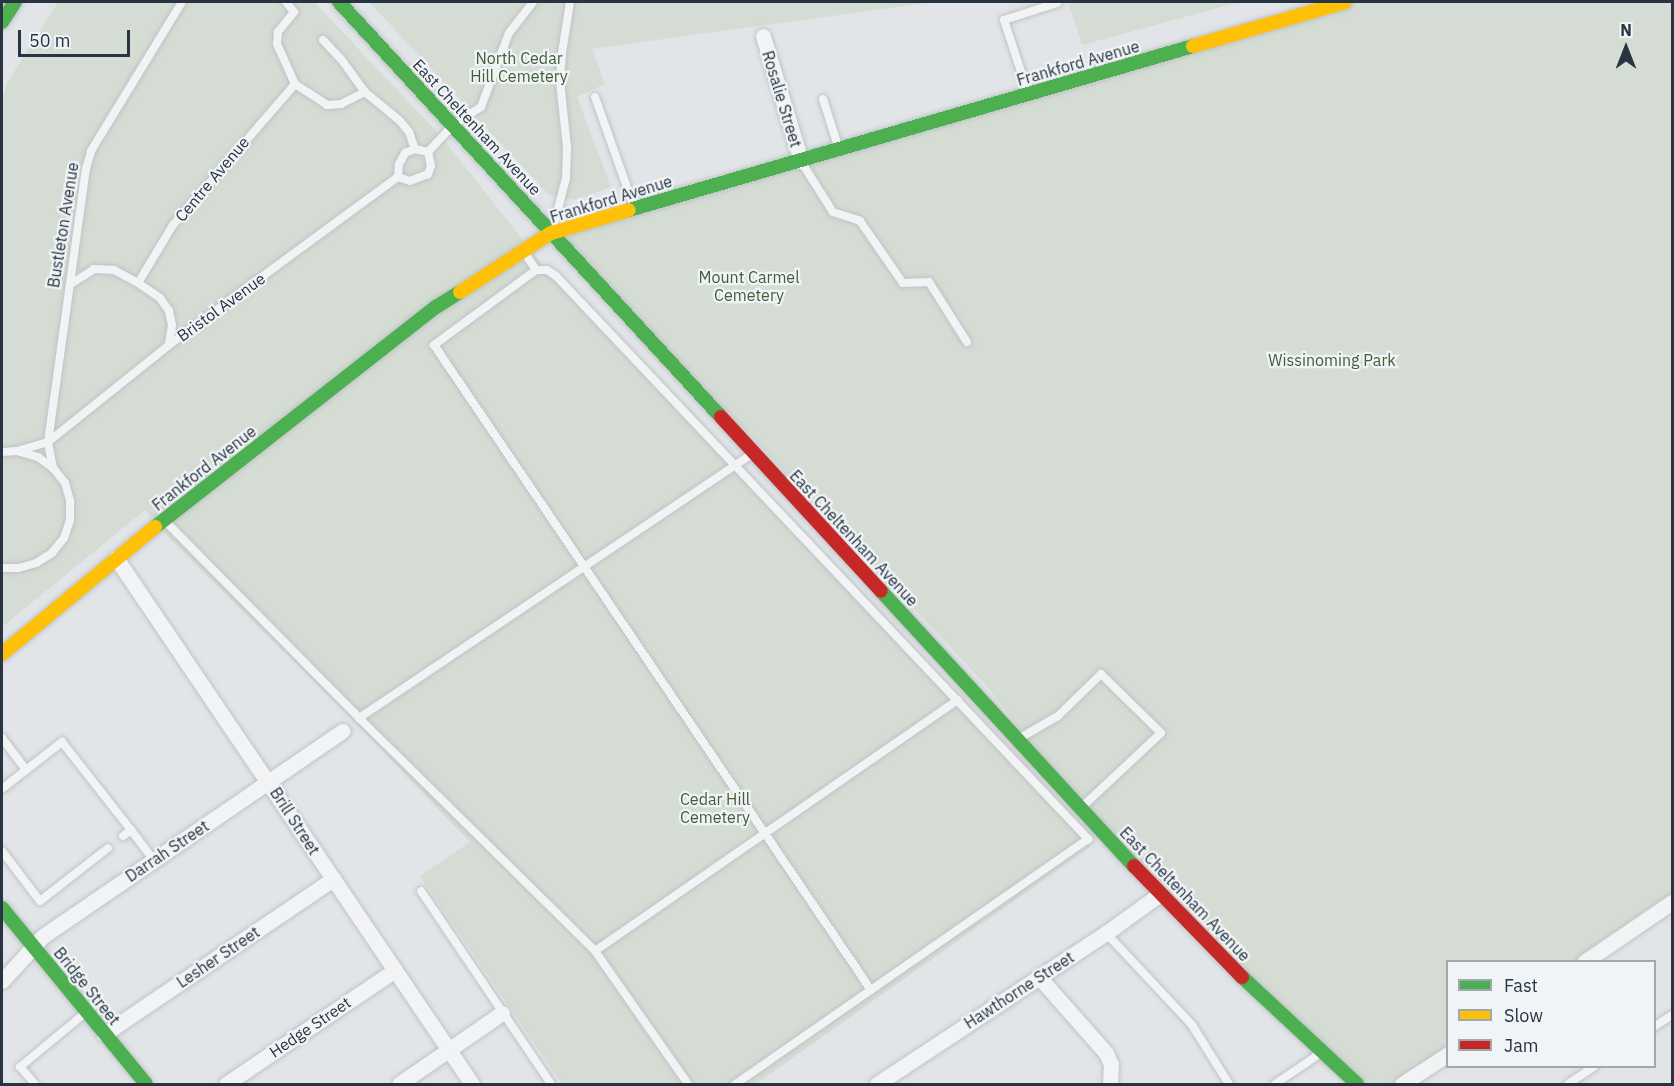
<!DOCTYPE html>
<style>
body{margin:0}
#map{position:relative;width:1674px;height:1086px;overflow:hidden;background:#e2e5e8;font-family:"IBM Plex Sans",sans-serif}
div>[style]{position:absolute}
.green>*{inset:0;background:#d4dcd3}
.roads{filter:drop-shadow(0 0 2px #c0c3c6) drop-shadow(0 0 2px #c0c3c6)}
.lane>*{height:8px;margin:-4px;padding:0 4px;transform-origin:4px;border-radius:4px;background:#f2f3f4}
.street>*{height:15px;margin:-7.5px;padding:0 7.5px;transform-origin:7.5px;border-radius:7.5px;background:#f2f3f4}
.fast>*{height:14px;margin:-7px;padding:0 7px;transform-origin:7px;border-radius:7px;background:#4caf50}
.slow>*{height:14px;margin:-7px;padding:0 7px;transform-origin:7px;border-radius:7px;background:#ffc107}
.jam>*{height:14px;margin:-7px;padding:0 7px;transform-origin:7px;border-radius:7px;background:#c62828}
span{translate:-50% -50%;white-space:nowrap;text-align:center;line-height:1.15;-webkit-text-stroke:4.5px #f0f4f7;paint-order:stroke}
.park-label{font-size:16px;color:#425e35}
.street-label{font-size:16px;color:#283442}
.frame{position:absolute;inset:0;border:3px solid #283442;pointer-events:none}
.legend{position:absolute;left:1446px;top:960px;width:210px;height:108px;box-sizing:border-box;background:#f0f4f7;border:2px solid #a0a7af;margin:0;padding:8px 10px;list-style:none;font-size:18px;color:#283442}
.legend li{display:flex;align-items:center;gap:12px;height:30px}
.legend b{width:30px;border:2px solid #a0a7af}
.north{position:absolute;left:1596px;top:18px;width:60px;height:60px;-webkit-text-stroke:4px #f0f4f7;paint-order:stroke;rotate:0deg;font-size:16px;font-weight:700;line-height:24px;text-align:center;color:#283442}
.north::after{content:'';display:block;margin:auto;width:21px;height:27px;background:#283442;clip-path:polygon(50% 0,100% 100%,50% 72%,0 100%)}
.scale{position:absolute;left:18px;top:30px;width:112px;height:27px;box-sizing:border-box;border:3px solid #283442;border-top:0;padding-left:8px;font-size:18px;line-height:21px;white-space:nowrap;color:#283442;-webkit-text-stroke:4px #f0f4f7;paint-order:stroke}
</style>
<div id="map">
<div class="green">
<div style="clip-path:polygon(58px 2px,314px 2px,440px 135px,552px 277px,1090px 847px,756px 1084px,562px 1084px,420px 876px,470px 842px,353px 720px,170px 539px,145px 510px,2px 627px,2px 100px,7px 83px)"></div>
<div style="clip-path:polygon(369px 2px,934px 2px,592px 49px,605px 84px,577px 97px,611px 187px,575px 200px,549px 195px)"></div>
<div style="clip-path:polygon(1068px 2px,1240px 2px,1082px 45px)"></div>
<div style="clip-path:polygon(1345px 2px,1672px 2px,1672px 902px,1584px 961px,1448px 962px,1447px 1054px,1402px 1084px,1357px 1084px,1081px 808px,986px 685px,760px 445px,551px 233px)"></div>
</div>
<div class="roads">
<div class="lane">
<div style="left:286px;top:2px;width:13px;rotate:51deg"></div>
<div style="left:294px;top:12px;width:26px;rotate:129deg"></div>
<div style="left:278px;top:32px;width:12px;rotate:95deg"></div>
<div style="left:277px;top:44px;width:44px;rotate:65.8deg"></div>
<div style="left:295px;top:84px;width:38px;rotate:33deg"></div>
<div style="left:327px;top:105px;width:14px;rotate:-4deg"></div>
<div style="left:341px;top:104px;width:27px;rotate:-27deg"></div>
<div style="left:365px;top:92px;width:45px;rotate:39.6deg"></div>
<div style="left:400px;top:121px;width:14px;rotate:51deg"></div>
<div style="left:409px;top:132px;width:18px;rotate:71deg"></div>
<div style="left:323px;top:40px;width:26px;rotate:47deg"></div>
<div style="left:341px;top:59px;width:41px;rotate:54deg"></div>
<div style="left:1028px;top:93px;width:77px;rotate:-108.2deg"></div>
<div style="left:1004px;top:20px;width:56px;rotate:-17.8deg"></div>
<div style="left:595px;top:97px;width:117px;rotate:70.5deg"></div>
<div style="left:823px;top:99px;width:52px;rotate:72.3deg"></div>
<div style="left:415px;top:149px;width:13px;rotate:13deg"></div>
<div style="left:428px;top:152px;width:14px;rotate:78deg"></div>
<div style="left:431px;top:166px;width:9px;rotate:111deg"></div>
<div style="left:428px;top:174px;width:19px;rotate:159deg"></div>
<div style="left:410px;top:181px;width:13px;rotate:-162deg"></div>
<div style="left:398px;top:177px;width:13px;rotate:-86deg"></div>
<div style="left:399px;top:164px;width:13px;rotate:-61deg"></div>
<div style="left:405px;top:153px;width:11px;rotate:-22deg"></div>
<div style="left:428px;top:152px;width:37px;rotate:-47deg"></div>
<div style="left:453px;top:125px;width:33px;rotate:-33deg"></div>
<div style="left:481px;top:107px;width:79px;rotate:-69.3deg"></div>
<div style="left:509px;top:33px;width:39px;rotate:-52deg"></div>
<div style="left:802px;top:163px;width:58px;rotate:57.7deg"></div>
<div style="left:833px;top:212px;width:28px;rotate:18deg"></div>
<div style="left:860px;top:221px;width:75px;rotate:55.3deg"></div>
<div style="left:903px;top:283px;width:26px;rotate:-2deg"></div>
<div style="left:929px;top:282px;width:71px;rotate:57.7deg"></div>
<div style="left:553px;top:228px;width:52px;rotate:-75.4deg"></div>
<div style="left:566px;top:178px;width:31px;rotate:-88deg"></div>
<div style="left:567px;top:147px;width:66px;rotate:-96.1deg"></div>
<div style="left:560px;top:81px;width:28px;rotate:-86deg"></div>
<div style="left:562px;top:53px;width:52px;rotate:-81.1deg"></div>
<div style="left:524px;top:252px;width:22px;rotate:56deg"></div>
<div style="left:536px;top:270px;width:11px"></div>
<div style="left:547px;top:270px;width:11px;rotate:34deg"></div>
<div style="left:556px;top:276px;width:775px;rotate:46.62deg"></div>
<div style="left:1088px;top:839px;width:430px;rotate:145.2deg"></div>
<div style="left:536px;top:270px;width:127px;rotate:143.7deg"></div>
<div style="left:434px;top:345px;width:779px;rotate:55.88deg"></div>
<div style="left:138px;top:283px;width:68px;rotate:-58.9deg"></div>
<div style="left:173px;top:225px;width:186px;rotate:-49.1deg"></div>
<div style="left:71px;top:284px;width:27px;rotate:-33deg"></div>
<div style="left:94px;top:269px;width:20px;rotate:3deg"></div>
<div style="left:114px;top:270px;width:27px;rotate:28deg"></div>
<div style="left:138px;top:283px;width:27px;rotate:34deg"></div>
<div style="left:160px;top:298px;width:16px;rotate:55deg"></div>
<div style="left:169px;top:311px;width:14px;rotate:78deg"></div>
<div style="left:172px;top:325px;width:20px;rotate:99deg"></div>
<div style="left:17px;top:451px;width:32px;rotate:-16deg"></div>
<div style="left:48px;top:442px;width:155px;rotate:-38.7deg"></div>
<div style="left:169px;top:345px;width:284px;rotate:-36.3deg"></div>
<div style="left:2px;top:452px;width:15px;rotate:-4deg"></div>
<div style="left:17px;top:451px;width:22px;rotate:16deg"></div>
<div style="left:38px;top:457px;width:19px;rotate:36deg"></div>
<div style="left:53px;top:468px;width:19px;rotate:51deg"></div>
<div style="left:65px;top:483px;width:19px;rotate:74deg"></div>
<div style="left:70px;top:501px;width:19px;rotate:90deg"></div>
<div style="left:70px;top:520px;width:19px;rotate:108deg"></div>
<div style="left:64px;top:538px;width:19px;rotate:129deg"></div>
<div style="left:52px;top:553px;width:19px;rotate:148deg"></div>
<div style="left:36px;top:563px;width:19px;rotate:164deg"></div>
<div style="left:18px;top:568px;width:16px;rotate:180deg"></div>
<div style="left:53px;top:468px;width:26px;rotate:-101deg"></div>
<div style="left:48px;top:442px;width:276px;rotate:-82.1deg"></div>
<div style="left:86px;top:169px;width:19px;rotate:-74deg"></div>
<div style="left:91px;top:151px;width:175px;rotate:-58.6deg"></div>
<div style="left:165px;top:521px;width:276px;rotate:45.4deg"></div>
<div style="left:359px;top:718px;width:473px;rotate:-33.9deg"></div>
<div style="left:359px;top:718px;width:332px;rotate:44.6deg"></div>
<div style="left:595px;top:951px;width:162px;rotate:55deg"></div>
<div style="left:2px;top:738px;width:40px;rotate:53deg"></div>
<div style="left:26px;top:770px;width:31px;rotate:142deg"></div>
<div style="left:1020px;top:738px;width:44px;rotate:-30.1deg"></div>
<div style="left:1058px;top:716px;width:60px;rotate:-44.3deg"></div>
<div style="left:1101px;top:674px;width:84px;rotate:44.5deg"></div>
<div style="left:1161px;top:733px;width:108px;rotate:136.9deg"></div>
<div style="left:26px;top:770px;width:46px;rotate:-37.9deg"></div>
<div style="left:62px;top:742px;width:112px;rotate:51.9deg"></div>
<div style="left:131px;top:830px;width:10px;rotate:143deg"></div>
<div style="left:131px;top:830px;width:38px;rotate:53deg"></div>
<div style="left:2px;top:851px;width:63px;rotate:52.8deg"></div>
<div style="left:40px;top:901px;width:86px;rotate:-37.9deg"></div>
<div style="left:421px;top:891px;width:233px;rotate:56deg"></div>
<div style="left:1106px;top:933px;width:126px;rotate:46.9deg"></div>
<div style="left:1192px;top:1025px;width:70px;rotate:57.9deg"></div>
<div style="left:595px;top:951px;width:441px;rotate:-34.7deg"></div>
<div style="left:1654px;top:1027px;width:22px;rotate:-34deg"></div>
<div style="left:35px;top:1084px;width:23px;rotate:-131deg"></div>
<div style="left:20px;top:1067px;width:85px;rotate:-39.7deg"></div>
<div style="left:1275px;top:1084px;width:55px;rotate:-34deg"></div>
<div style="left:1568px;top:1084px;width:32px;rotate:-34deg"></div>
</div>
<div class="street">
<div style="left:763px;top:36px;width:131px;rotate:73.1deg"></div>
<div style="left:116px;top:558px;width:635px;rotate:55.91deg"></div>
<div style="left:1584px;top:962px;width:107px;rotate:-34.3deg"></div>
<div style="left:1039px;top:977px;width:101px;rotate:48.6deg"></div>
<div style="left:1106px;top:1053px;width:12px;rotate:66deg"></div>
<div style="left:1111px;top:1064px;width:20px;rotate:93deg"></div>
<div style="left:2px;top:981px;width:61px;rotate:-47.7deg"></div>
<div style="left:43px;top:936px;width:363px;rotate:-34.4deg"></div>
<div style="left:104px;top:1034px;width:277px;rotate:-34.1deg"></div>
<div style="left:226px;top:1084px;width:204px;rotate:-34deg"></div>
<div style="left:399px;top:1084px;width:125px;rotate:-34.6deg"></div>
<div style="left:877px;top:1084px;width:274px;rotate:-33.4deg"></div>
<div style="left:1106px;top:933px;width:67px;rotate:-35.8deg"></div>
<div style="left:1402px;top:1084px;width:55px;rotate:-33.1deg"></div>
</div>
<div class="fast">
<div style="left:339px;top:2px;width:564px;rotate:47.37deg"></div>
<div style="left:2px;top:22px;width:24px;rotate:-57deg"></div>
<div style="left:629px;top:210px;width:587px;rotate:-16.21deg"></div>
<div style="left:155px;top:527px;width:357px;rotate:-38.1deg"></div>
<div style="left:436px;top:307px;width:28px;rotate:-32deg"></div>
<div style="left:881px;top:591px;width:374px;rotate:47.4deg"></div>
<div style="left:2px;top:908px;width:227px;rotate:50.7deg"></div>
<div style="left:1242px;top:977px;width:157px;rotate:42.9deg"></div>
</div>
<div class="slow">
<div style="left:1193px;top:46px;width:158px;rotate:-16.1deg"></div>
<div style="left:460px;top:292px;width:108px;rotate:-33deg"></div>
<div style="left:551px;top:233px;width:81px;rotate:-16.4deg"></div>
<div style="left:2px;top:654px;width:199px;rotate:-39.7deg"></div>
</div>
<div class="jam">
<div style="left:721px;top:417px;width:236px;rotate:47.4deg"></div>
<div style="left:1134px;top:866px;width:155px;rotate:45.8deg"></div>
</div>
</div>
<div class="park-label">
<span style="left:519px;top:67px">North Cedar<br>Hill Cemetery</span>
<span style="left:749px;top:286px">Mount Carmel<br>Cemetery</span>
<span style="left:1332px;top:360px">Wissinoming Park</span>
<span style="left:715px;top:808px">Cedar Hill<br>Cemetery</span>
</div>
<div class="street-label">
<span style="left:1078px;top:63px;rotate:-16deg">Frankford Avenue</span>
<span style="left:782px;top:99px;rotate:73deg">Rosalie Street</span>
<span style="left:477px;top:127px;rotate:47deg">East Cheltenham Avenue</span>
<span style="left:212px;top:179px;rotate:-50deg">Centre Avenue</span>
<span style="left:611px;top:199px;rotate:-17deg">Frankford Avenue</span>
<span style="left:63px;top:225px;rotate:-81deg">Bustleton Avenue</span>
<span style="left:221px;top:307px;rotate:-36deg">Bristol Avenue</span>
<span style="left:204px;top:468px;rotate:-38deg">Frankford Avenue</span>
<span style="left:854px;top:538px;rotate:47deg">East Cheltenham Avenue</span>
<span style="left:295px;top:821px;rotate:57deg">Brill Street</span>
<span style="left:167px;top:851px;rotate:-34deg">Darrah Street</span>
<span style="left:1185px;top:894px;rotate:46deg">East Cheltenham Avenue</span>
<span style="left:218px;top:957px;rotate:-34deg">Lesher Street</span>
<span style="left:87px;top:986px;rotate:51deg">Bridge Street</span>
<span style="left:1019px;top:990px;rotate:-33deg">Hawthorne Street</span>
<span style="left:310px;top:1027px;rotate:-34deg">Hedge Street</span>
</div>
<div class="frame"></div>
<ul class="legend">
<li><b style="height:8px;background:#4caf50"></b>Fast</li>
<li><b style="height:8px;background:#ffc107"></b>Slow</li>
<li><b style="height:8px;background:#c62828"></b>Jam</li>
</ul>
<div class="north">N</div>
<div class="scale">50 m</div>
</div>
